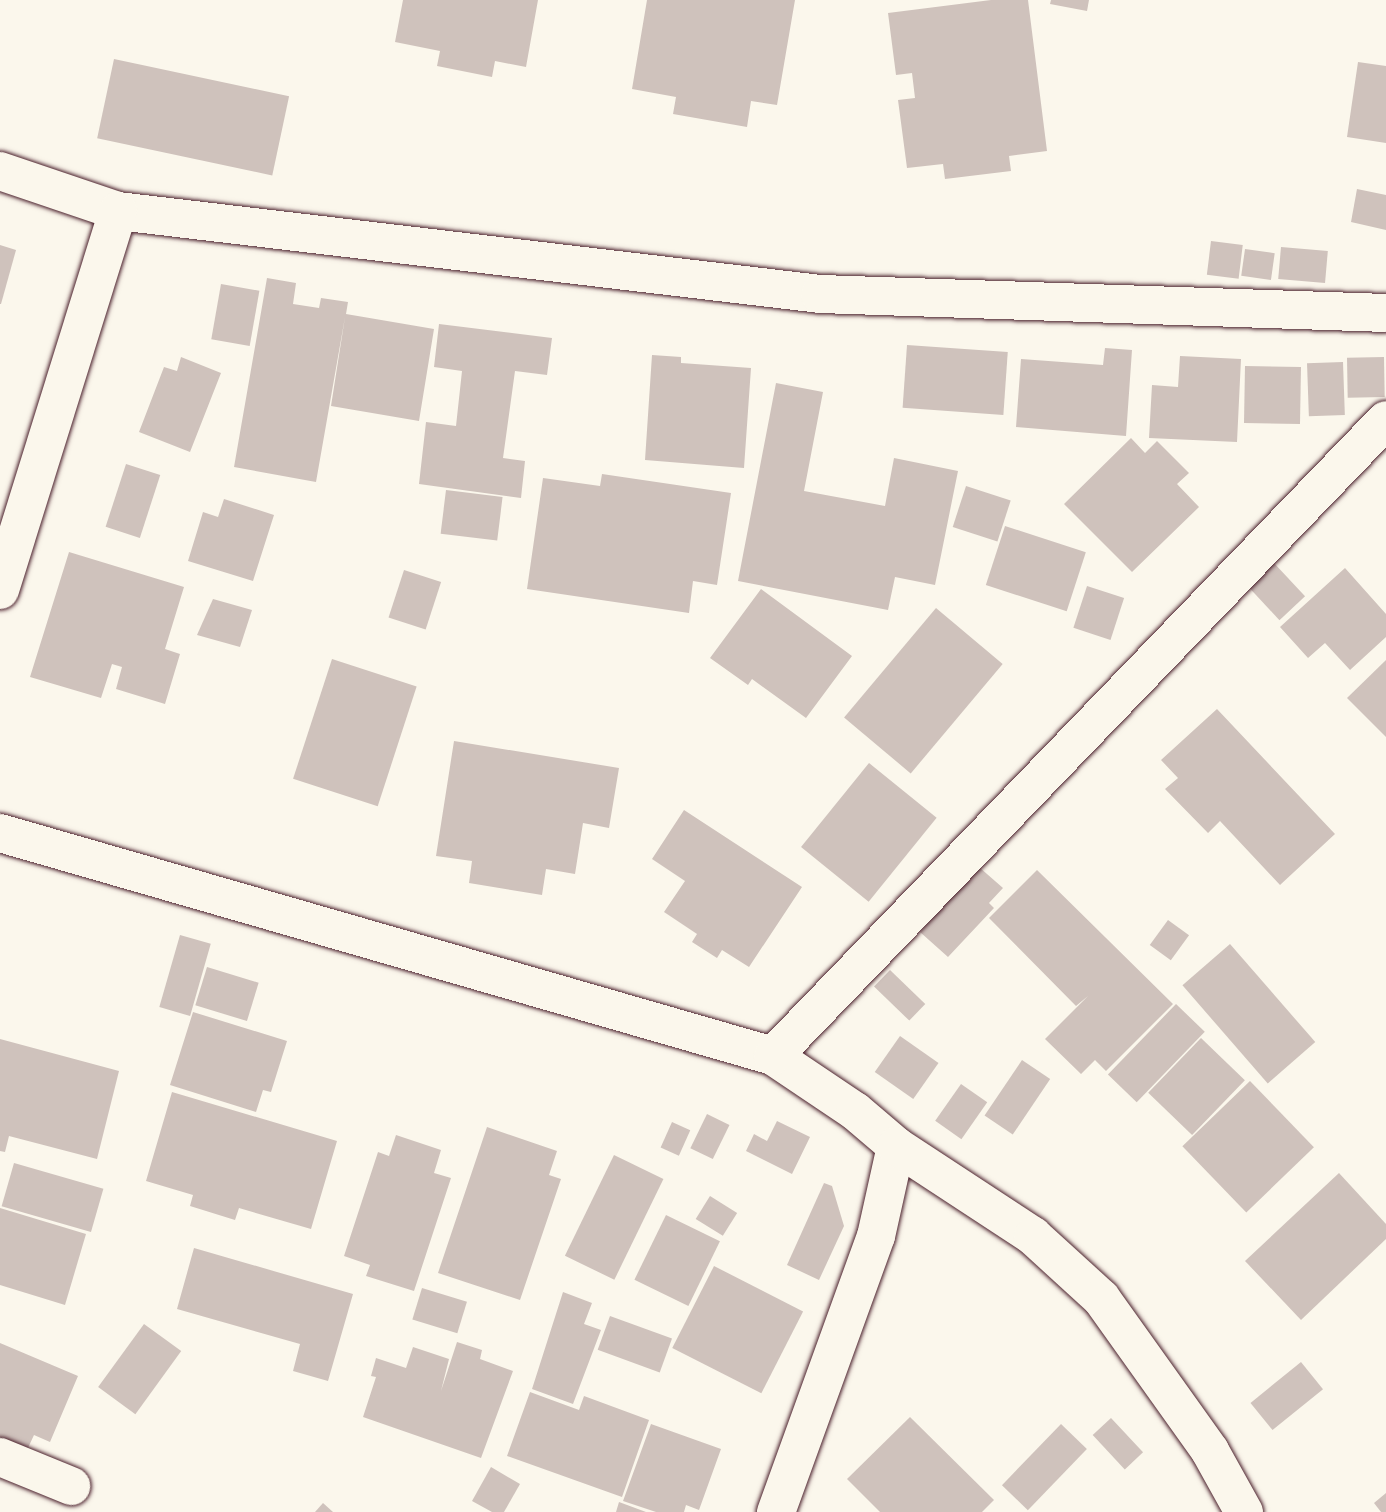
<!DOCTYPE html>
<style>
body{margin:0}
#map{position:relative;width:1386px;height:1512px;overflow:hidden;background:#fbf7ec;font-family:Caveat,sans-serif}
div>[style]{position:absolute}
.building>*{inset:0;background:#cfc2bc;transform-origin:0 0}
.roads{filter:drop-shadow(0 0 2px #4a1f2b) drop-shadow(0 0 2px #4a1f2b)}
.minor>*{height:38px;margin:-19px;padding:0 19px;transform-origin:19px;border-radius:19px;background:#fbf7ec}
span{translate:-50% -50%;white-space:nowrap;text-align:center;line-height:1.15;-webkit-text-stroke:7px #fbf7ec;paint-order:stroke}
</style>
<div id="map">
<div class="building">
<div style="clip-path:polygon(403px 0,538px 0,526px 67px,495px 61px,492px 77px,437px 66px,440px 51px,395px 42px)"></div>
<div style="clip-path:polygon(647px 0,795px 0,777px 105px,751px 101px,747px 127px,673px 114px,676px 97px,632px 89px)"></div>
<div style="clip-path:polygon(991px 0,1028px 0,1047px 151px,1009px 156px,1011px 171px,945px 179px,943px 164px,907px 168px,898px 100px,915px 98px,912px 73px,896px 75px,888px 13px)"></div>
<div style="clip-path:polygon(1051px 0,1089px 0,1087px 11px,1050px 4px)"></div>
<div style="left:114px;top:59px;width:179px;height:81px;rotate:12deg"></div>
<div style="clip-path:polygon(1358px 62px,1386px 66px,1386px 143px,1347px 137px)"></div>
<div style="clip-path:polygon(1357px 189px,1386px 195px,1386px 230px,1351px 222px)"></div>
<div style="left:1211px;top:241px;width:32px;height:34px;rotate:7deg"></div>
<div style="clip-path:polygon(0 245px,16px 250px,1px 304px,0 304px)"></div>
<div style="left:1281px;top:247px;width:47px;height:32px;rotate:5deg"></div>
<div style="left:1245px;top:249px;width:30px;height:27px;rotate:8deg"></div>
<div style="clip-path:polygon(267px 278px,296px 283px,293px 304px,319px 308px,321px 298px,348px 302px,346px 314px,434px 329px,419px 421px,331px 406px,345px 317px,316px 482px,234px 467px)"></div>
<div style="left:221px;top:284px;width:39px;height:56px;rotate:10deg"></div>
<div style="clip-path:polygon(439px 324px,552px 338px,547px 375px,515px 371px,503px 458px,525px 461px,521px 498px,419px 484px,426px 422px,456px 426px,462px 371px,434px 367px)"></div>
<div style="left:907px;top:345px;width:101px;height:63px;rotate:4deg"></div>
<div style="clip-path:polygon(1105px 348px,1132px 350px,1126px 436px,1016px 427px,1021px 359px,1103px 365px)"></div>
<div style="clip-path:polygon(652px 355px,681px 357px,681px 363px,751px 368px,744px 468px,645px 460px)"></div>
<div style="clip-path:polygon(1180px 356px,1241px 359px,1237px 442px,1149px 438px,1152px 385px,1178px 387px)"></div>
<div style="clip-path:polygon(181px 357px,221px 373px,190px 452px,139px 432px,164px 367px,177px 371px)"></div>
<div style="left:1384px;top:357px;width:40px;height:37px;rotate:89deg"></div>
<div style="left:1343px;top:362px;width:53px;height:36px;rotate:88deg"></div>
<div style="left:1245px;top:366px;width:56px;height:57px;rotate:1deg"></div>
<div style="clip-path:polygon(776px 383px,823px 392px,804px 491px,885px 506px,894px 458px,958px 471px,935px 585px,895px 577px,888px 610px,738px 581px)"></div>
<div style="clip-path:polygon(1131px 438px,1145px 453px,1157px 441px,1189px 473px,1177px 484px,1199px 507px,1132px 572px,1064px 504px)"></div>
<div style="left:126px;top:464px;width:36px;height:66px;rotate:18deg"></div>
<div style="clip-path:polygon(602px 474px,731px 493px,717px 585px,693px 581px,689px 613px,527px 589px,543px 478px,600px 486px)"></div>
<div style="left:966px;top:486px;width:47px;height:43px;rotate:18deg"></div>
<div style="left:446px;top:490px;width:57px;height:44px;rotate:7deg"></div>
<div style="clip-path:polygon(224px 499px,274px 515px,253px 581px,188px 561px,203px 512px,218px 517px)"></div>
<div style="left:1005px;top:526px;width:85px;height:62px;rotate:18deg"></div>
<div style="clip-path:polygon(69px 552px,184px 587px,165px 649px,180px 654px,165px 704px,116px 689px,122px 667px,112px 664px,101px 698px,30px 677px)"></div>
<div style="left:1273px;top:562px;width:47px;height:35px;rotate:47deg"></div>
<div style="clip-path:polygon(1345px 568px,1386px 614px,1386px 637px,1350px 670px,1325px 643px,1308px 658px,1280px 627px)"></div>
<div style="left:404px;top:570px;width:39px;height:50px;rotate:18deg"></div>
<div style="left:1087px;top:586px;width:39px;height:44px;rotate:18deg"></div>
<div style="clip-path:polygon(761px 589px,852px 656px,806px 718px,752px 679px,748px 685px,710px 658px)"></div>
<div style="clip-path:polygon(213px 599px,252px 610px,240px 647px,197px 635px)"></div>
<div style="left:936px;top:608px;width:87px;height:143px;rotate:40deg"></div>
<div style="left:332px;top:659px;width:89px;height:126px;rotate:18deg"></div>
<div style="clip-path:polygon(1386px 660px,1386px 737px,1347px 698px)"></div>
<div style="clip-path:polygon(1217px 709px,1335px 834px,1280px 885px,1220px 821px,1208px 833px,1165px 789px,1178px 778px,1161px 760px)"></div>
<div style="clip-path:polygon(454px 741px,619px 768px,609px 828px,583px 823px,575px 874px,546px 869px,542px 895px,469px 883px,472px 861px,436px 856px)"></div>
<div style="left:869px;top:763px;width:87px;height:108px;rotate:39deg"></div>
<div style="clip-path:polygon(684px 810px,802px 887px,749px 967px,722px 950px,717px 958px,692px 942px,697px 934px,664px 912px,685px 881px,652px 859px)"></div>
<div style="clip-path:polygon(979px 867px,1003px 888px,989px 903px,994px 908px,948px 957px,920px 932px)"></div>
<div style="clip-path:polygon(1037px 870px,1173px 1004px,1106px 1071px,1095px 1060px,1081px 1074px,1045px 1039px,1088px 996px,1076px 1006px,989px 918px)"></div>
<div style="left:1168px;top:920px;width:26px;height:31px;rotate:36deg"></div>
<div style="left:180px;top:935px;width:32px;height:75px;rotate:16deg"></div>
<div style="left:1230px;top:944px;width:130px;height:63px;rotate:49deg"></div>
<div style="left:207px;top:967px;width:54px;height:40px;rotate:17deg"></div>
<div style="left:890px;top:970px;width:49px;height:23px;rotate:44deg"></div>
<div style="left:1176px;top:1004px;width:40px;height:98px;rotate:44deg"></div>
<div style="clip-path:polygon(193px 1012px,287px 1041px,271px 1092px,263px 1090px,256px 1112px,170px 1085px)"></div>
<div style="left:900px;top:1036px;width:47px;height:44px;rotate:35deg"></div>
<div style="left:1201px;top:1038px;width:61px;height:76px;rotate:44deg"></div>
<div style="clip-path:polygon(0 1039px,119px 1071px,97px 1159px,9px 1136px,5px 1152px,0 1151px)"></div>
<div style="left:1022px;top:1060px;width:34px;height:67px;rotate:34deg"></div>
<div style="left:1250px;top:1081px;width:92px;height:94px;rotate:46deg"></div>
<div style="left:961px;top:1084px;width:32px;height:45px;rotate:35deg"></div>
<div style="clip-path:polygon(172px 1092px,337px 1141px,311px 1229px,239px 1208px,235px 1220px,190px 1206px,193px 1195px,146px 1181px)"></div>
<div style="left:707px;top:1114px;width:25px;height:38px;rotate:26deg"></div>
<div style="clip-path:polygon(777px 1121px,810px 1137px,792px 1174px,746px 1151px,754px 1134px,767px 1141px)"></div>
<div style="left:672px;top:1122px;width:20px;height:28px;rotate:24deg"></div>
<div style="clip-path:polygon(487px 1127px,557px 1151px,549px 1175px,561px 1179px,520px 1300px,438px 1273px)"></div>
<div style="clip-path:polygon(396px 1135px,441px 1150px,434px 1173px,451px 1178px,414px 1291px,366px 1276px,370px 1265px,344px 1256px,378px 1152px,389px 1156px)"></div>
<div style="left:614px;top:1155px;width:55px;height:112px;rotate:26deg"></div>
<div style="left:14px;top:1163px;width:93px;height:45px;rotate:16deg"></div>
<div style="clip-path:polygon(1339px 1173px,1386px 1224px,1386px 1239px,1301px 1320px,1245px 1261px)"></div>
<div style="clip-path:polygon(824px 1183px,832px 1186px,844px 1226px,819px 1280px,787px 1265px)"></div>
<div style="left:710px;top:1196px;width:32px;height:27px;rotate:32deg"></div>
<div style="clip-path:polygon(0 1208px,86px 1234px,65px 1305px,0 1285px)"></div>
<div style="left:666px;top:1215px;width:60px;height:72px;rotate:26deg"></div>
<div style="clip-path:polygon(194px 1248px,353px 1294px,328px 1381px,293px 1371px,300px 1344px,177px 1309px)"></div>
<div style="left:714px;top:1266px;width:100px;height:92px;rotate:27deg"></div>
<div style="left:422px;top:1288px;width:47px;height:33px;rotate:17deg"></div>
<div style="clip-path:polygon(563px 1292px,592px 1303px,584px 1324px,601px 1330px,573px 1404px,532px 1389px)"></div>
<div style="left:610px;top:1316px;width:66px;height:36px;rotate:20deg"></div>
<div style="left:144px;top:1324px;width:46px;height:78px;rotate:36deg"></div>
<div style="clip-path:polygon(457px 1342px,482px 1350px,480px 1359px,513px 1371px,481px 1458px,363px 1417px,376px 1377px,371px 1376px,376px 1358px,406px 1368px,413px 1347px,449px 1359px,441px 1391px)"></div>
<div style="clip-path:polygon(0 1343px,78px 1376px,50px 1442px,34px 1435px,27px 1450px,0 1438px)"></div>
<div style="left:1301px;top:1362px;width:35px;height:65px;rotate:51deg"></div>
<div style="clip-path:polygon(530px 1392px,579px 1410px,584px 1396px,649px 1420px,622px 1497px,507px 1456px)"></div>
<div style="clip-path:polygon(910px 1417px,994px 1500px,982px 1512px,880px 1512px,847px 1479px)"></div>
<div style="left:1111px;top:1418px;width:47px;height:25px;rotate:47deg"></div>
<div style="clip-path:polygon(651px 1424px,721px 1449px,699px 1510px,686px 1505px,684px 1512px,656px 1512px,623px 1501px)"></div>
<div style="left:1061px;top:1424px;width:36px;height:85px;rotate:44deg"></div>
<div style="clip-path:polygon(491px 1467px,520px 1484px,504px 1512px,492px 1512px,472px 1501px)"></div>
<div style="clip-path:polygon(1386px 1493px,1386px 1512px,1381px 1512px,1374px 1503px)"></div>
<div style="clip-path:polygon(619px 1502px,646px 1512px,616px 1512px)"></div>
<div style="clip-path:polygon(323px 1503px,333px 1512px,315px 1512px)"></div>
</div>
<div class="roads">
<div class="minor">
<div style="left:0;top:171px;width:125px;rotate:18.7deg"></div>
<div style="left:118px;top:211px;width:707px;rotate:6.74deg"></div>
<div style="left:820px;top:294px;width:566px;rotate:1.92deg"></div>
<div style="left:0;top:590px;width:397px;rotate:-72.7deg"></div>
<div style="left:0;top:833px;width:805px;rotate:16.09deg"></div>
<div style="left:773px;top:1056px;width:99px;rotate:33.9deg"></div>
<div style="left:855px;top:1111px;width:54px;rotate:40.5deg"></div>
<div style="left:896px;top:1146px;width:92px;rotate:102.5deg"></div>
<div style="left:876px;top:1236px;width:294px;rotate:109.9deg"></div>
<div style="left:773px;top:1056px;width:883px;rotate:-46.05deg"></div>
<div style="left:896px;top:1146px;width:164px;rotate:33.3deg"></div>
<div style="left:1033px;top:1236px;width:92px;rotate:42.4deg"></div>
<div style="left:1101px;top:1298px;width:188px;rotate:54.5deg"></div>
<div style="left:1210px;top:1451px;width:70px;rotate:60.9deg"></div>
<div style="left:0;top:1457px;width:77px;rotate:22.2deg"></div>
</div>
</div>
</div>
